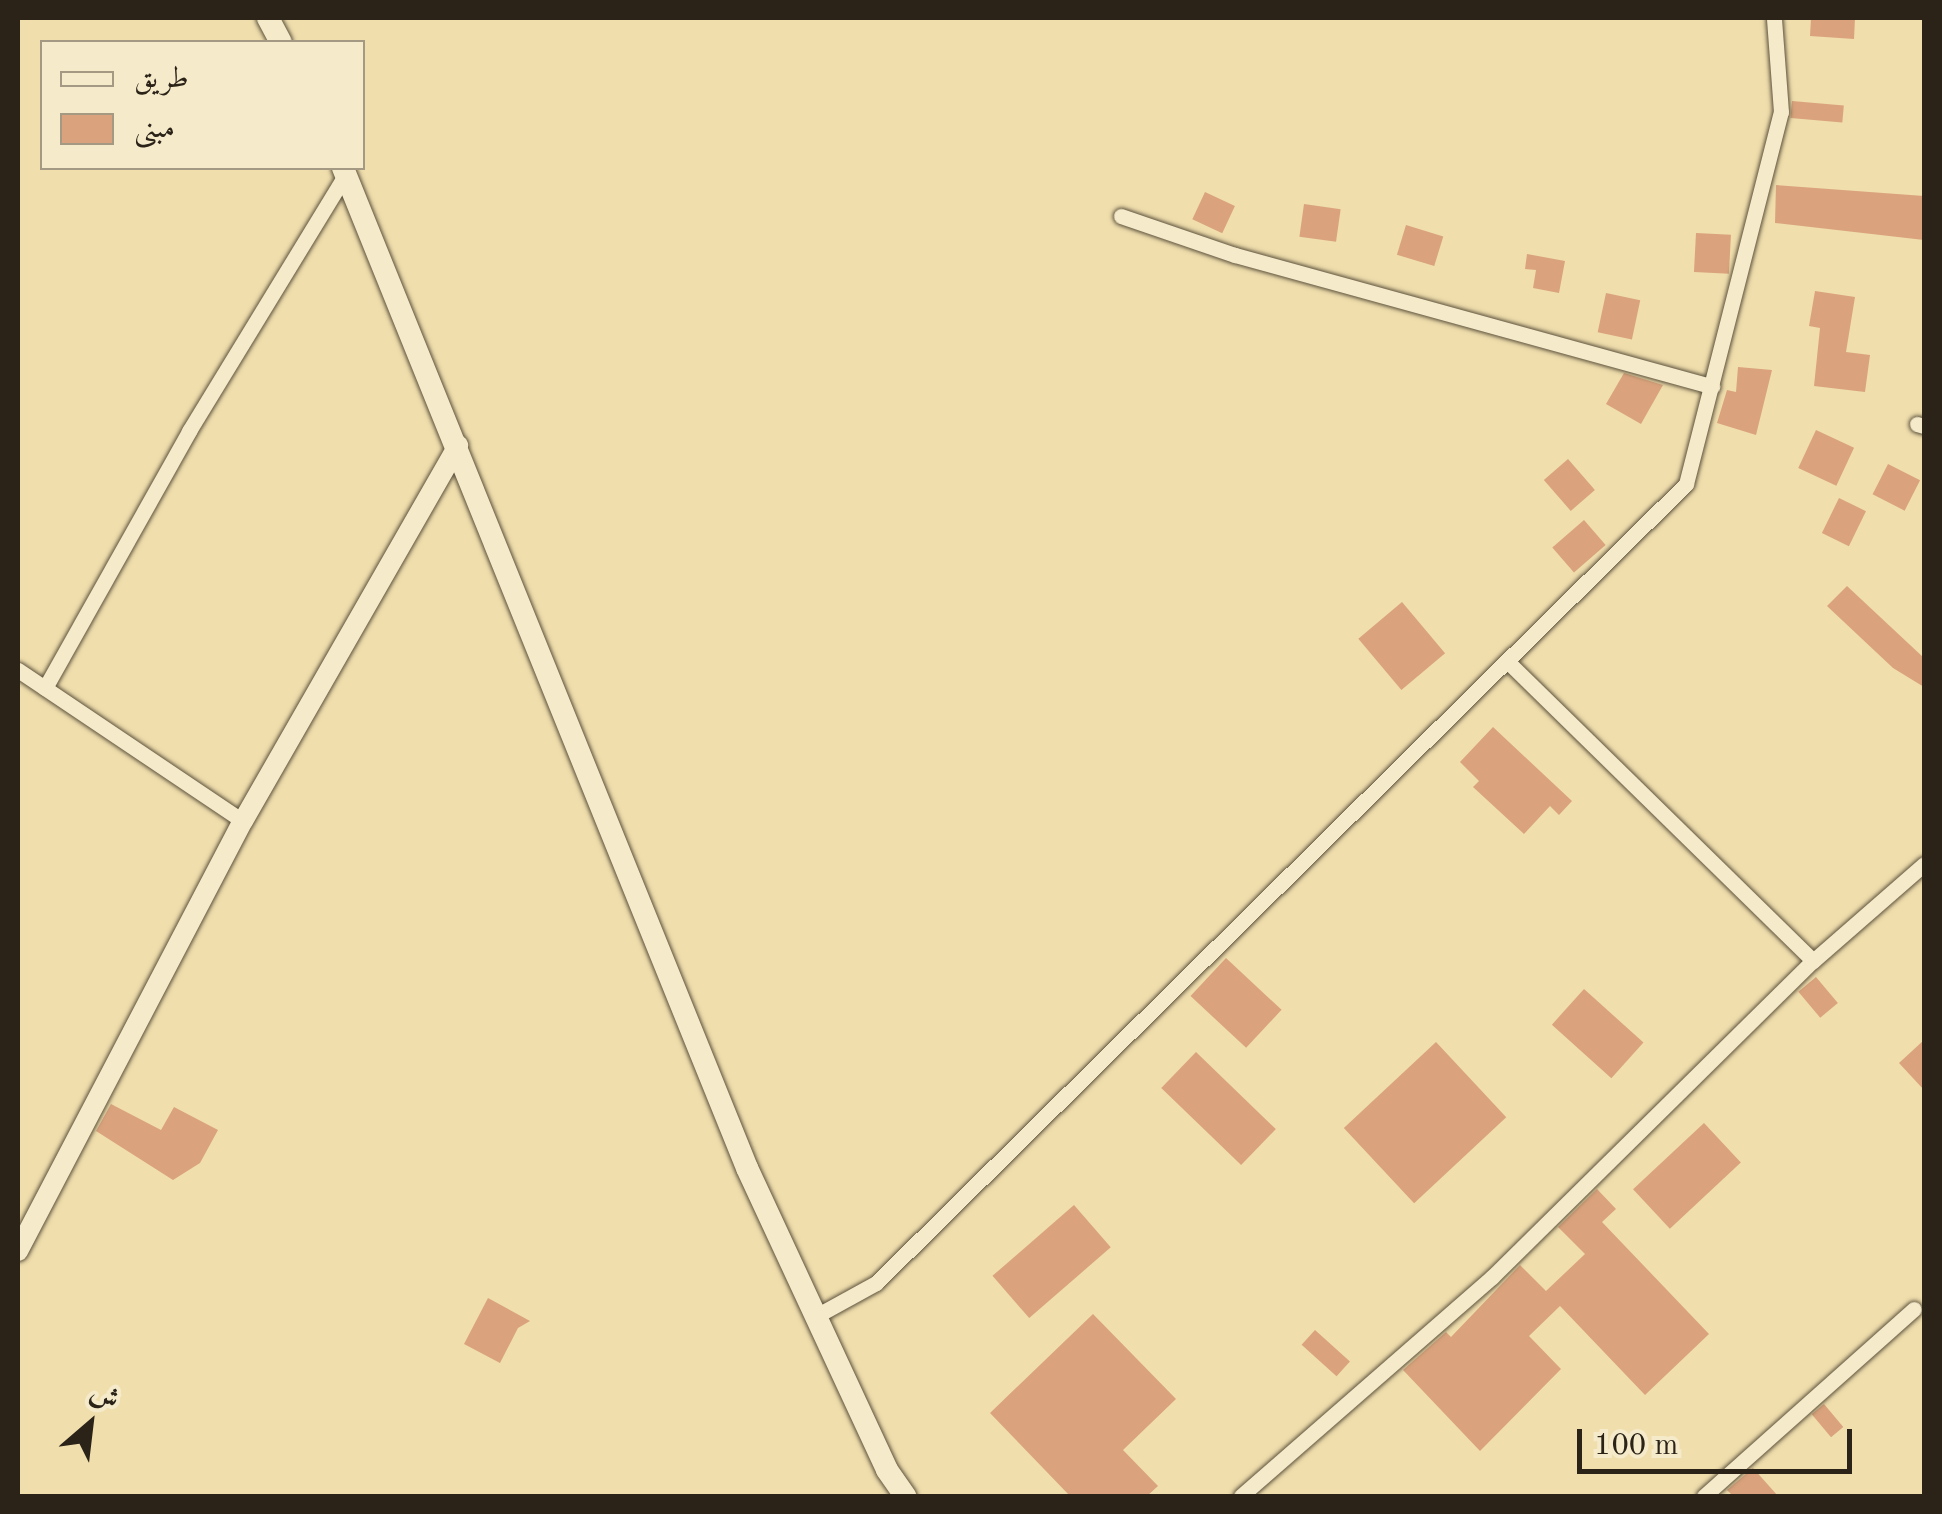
<!DOCTYPE html>
<meta charset="utf-8">
<style>
body{margin:0}
#map{position:relative;width:1942px;height:1514px;overflow:hidden;background:#f0dead;font-family:"Old Standard TT",Amiri,serif}
div>[style]{position:absolute}
.building>*{inset:0;background:#daa37d;transform-origin:0 0}
.roads{filter:drop-shadow(0 0 2px #5c523d) drop-shadow(0 0 2px #5c523d)}
.minor>*{height:15px;margin:-7.5px;padding:0 7.5px;transform-origin:7.5px;border-radius:7.5px;background:#f5eaca}
.tertiary>*{height:20px;margin:-10px;padding:0 10px;transform-origin:10px;border-radius:10px;background:#f5eaca}
.secondary>*{height:22px;margin:-11px;padding:0 11px;transform-origin:11px;border-radius:11px;background:#f5eaca}
span{translate:-50% -50%;white-space:nowrap;text-align:center;line-height:1.15;-webkit-text-stroke:10px #f5eaca;paint-order:stroke}
.frame{position:absolute;inset:0;border:20px solid #2b2318;pointer-events:none}
.legend{position:absolute;left:40px;top:40px;width:325px;height:130px;box-sizing:border-box;background:#f5eaca;border:2px solid #a49a83;margin:0;padding:12px 18px;list-style:none;font-size:30px;color:#2b2318}
.legend li{display:flex;align-items:center;gap:20px;height:50px}
.legend b{width:50px;border:2px solid #a49a83}
.north{position:absolute;left:40px;top:1374px;width:100px;height:100px;-webkit-text-stroke:8px #f5eaca;paint-order:stroke;rotate:28deg;font-size:28px;font-weight:700;line-height:40px;text-align:center;color:#2b2318}
.north::after{content:'';display:block;margin:auto;width:35px;height:45px;background:#2b2318;clip-path:polygon(50% 0,100% 100%,50% 72%,0 100%)}
.scale{position:absolute;left:1577px;top:1429px;width:275px;height:45px;box-sizing:border-box;border:5px solid #2b2318;border-top:0;padding-left:12px;font-size:30px;line-height:35px;white-space:nowrap;color:#2b2318;-webkit-text-stroke:8px #f5eaca;paint-order:stroke}
</style>
<div id="map">
<div class="building">
<div style="clip-path:polygon(1811px 18px,1855px 18px,1854px 39px,1810px 36px)"></div>
<div style="left:1792px;top:101px;width:52px;height:17px;rotate:5deg"></div>
<div style="clip-path:polygon(1776px 185px,1924px 196px,1924px 240px,1775px 223px)"></div>
<div style="left:1205px;top:192px;width:33px;height:30px;rotate:25deg"></div>
<div style="left:1304px;top:204px;width:37px;height:33px;rotate:8deg"></div>
<div style="left:1406px;top:225px;width:39px;height:31px;rotate:17deg"></div>
<div style="left:1696px;top:233px;width:35px;height:39px;rotate:3deg"></div>
<div style="clip-path:polygon(1527px 254px,1565px 261px,1559px 293px,1533px 288px,1536px 270px,1525px 269px)"></div>
<div style="clip-path:polygon(1815px 291px,1855px 297px,1846px 352px,1870px 355px,1865px 392px,1814px 386px,1820px 328px,1809px 326px)"></div>
<div style="left:1606px;top:293px;width:35px;height:40px;rotate:12deg"></div>
<div style="clip-path:polygon(1738px 367px,1772px 370px,1756px 435px,1717px 423px,1727px 390px,1736px 392px)"></div>
<div style="clip-path:polygon(1624px 373px,1663px 385px,1641px 424px,1606px 404px)"></div>
<div style="left:1816px;top:430px;width:42px;height:42px;rotate:25deg"></div>
<div style="left:1568px;top:459px;width:41px;height:32px;rotate:49deg"></div>
<div style="left:1888px;top:464px;width:36px;height:34px;rotate:27deg"></div>
<div style="left:1839px;top:498px;width:30px;height:39px;rotate:26deg"></div>
<div style="left:1584px;top:520px;width:33px;height:42px;rotate:49deg"></div>
<div style="clip-path:polygon(1847px 586px,1924px 658px,1924px 687px,1893px 668px,1827px 606px)"></div>
<div style="left:1402px;top:602px;width:67px;height:57px;rotate:50deg"></div>
<div style="clip-path:polygon(1493px 727px,1572px 801px,1559px 815px,1550px 806px,1524px 834px,1473px 787px,1479px 781px,1460px 762px)"></div>
<div style="left:1226px;top:958px;width:76px;height:52px;rotate:43deg"></div>
<div style="left:1816px;top:977px;width:34px;height:23px;rotate:50deg"></div>
<div style="left:1584px;top:989px;width:80px;height:48px;rotate:42deg"></div>
<div style="clip-path:polygon(1924px 1040px,1924px 1090px,1899px 1063px)"></div>
<div style="left:1436px;top:1042px;width:103px;height:126px;rotate:47deg"></div>
<div style="left:1196px;top:1052px;width:111px;height:50px;rotate:44deg"></div>
<div style="clip-path:polygon(111px 1104px,161px 1130px,174px 1107px,218px 1130px,200px 1163px,173px 1180px,96px 1131px)"></div>
<div style="left:1704px;top:1123px;width:54px;height:97px;rotate:47deg"></div>
<div style="clip-path:polygon(1597px 1189px,1616px 1209px,1602px 1222px,1709px 1334px,1645px 1395px,1560px 1306px,1529px 1336px,1561px 1369px,1480px 1451px,1403px 1370px,1446px 1332px,1451px 1337px,1520px 1265px,1546px 1291px,1585px 1254px,1558px 1227px)"></div>
<div style="left:1074px;top:1205px;width:56px;height:108px;rotate:49deg"></div>
<div style="clip-path:polygon(488px 1298px,530px 1321px,518px 1328px,500px 1363px,464px 1344px)"></div>
<div style="clip-path:polygon(1093px 1314px,1176px 1399px,1123px 1450px,1158px 1486px,1147px 1496px,1070px 1496px,990px 1413px)"></div>
<div style="left:1315px;top:1330px;width:47px;height:20px;rotate:42deg"></div>
<div style="left:1824px;top:1404px;width:30px;height:16px;rotate:50deg"></div>
<div style="clip-path:polygon(1753px 1468px,1778px 1496px,1733px 1496px,1727px 1490px)"></div>
</div>
<div class="roads">
<div class="minor">
<div style="left:1121px;top:216px;width:120px;rotate:18.9deg"></div>
<div style="left:1235px;top:255px;width:495px;rotate:15.4deg"></div>
<div style="left:1917px;top:424px;width:7px;rotate:16deg"></div>
<div style="left:1508px;top:662px;width:427px;rotate:44.4deg"></div>
<div style="left:18px;top:670px;width:271px;rotate:33.9deg"></div>
<div style="left:45px;top:688px;width:295px;rotate:-60.7deg"></div>
<div style="left:189px;top:431px;width:301px;rotate:-58.6deg"></div>
<div style="left:816px;top:1316px;width:68px;rotate:-28.8deg"></div>
<div style="left:876px;top:1283px;width:1138px;rotate:-44.61deg"></div>
<div style="left:1686px;top:484px;width:384px;rotate:-75.7deg"></div>
<div style="left:1781px;top:112px;width:94px;rotate:-94.3deg"></div>
<div style="left:1241px;top:1496px;width:333px;rotate:-41.1deg"></div>
<div style="left:1492px;top:1277px;width:450px;rotate:-44.6deg"></div>
<div style="left:1813px;top:961px;width:147px;rotate:-41.1deg"></div>
<div style="left:1704px;top:1496px;width:281px;rotate:-41.7deg"></div>
</div>
<div class="tertiary">
<div style="left:18px;top:1251px;width:485px;rotate:-62.4deg"></div>
<div style="left:243px;top:821px;width:433px;rotate:-60.2deg"></div>
</div>
<div class="secondary">
<div style="left:268px;top:18px;width:27px;rotate:62deg"></div>
<div style="left:343px;top:168px;width:1079px;rotate:68deg"></div>
<div style="left:747px;top:1168px;width:333px;rotate:65.1deg"></div>
<div style="left:887px;top:1470px;width:32px;rotate:55deg"></div>
</div>
</div>
<div class="frame"></div>
<ul class="legend">
<li><b style="height:12px;background:#f5eaca"></b>طريق</li>
<li><b style="height:28px;background:#daa37d"></b>مبنى</li>
</ul>
<div class="north">ش</div>
<div class="scale">100 m</div>
</div>
